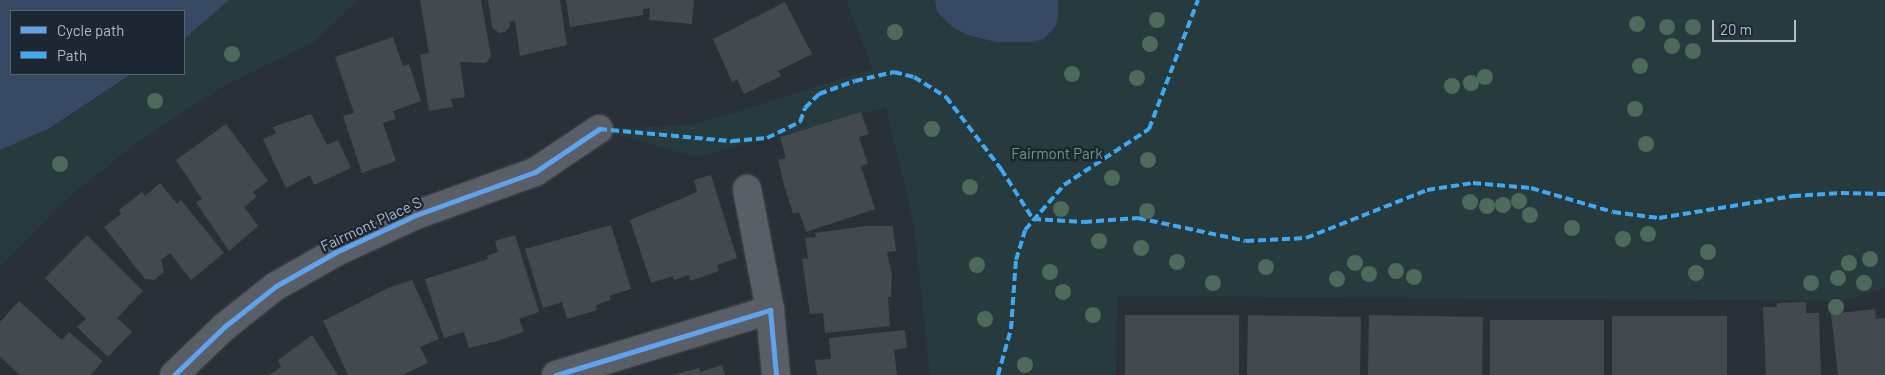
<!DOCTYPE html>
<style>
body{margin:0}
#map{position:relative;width:1885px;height:375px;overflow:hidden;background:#2a3038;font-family:Barlow,sans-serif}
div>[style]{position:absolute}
.green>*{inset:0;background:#273a3e}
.water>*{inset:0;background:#384963}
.building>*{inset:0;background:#444950;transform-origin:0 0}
.roads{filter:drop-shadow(0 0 1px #484c53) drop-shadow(0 0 1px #484c53)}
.street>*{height:28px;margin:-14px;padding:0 14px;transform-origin:14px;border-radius:14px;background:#5a5e66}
.quiet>*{height:4px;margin-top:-2px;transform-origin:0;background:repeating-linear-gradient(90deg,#3fa9f5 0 8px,transparent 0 12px)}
.cycleway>*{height:5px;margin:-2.5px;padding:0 2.5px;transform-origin:2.5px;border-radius:2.5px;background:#60a3ed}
.trees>*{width:16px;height:16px;margin:-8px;border-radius:50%;background:#4e6a5a}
span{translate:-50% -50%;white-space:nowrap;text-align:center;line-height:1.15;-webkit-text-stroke:5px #1d2633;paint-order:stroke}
.park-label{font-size:15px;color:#6b9a76}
.street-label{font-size:15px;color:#b4bcc9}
.legend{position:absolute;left:10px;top:10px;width:175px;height:65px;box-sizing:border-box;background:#1d2633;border:1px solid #59626f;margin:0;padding:6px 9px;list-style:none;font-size:15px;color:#b4bcc9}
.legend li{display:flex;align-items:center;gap:10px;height:25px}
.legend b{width:25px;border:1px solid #59626f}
.scale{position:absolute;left:1712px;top:20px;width:84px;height:22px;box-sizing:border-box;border:2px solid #b4bcc9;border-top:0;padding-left:6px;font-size:15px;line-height:18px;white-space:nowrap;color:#b4bcc9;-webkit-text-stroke:4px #1d2633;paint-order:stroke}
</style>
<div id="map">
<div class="green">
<div style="clip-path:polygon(evenodd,0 0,358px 0,314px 42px,222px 87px,139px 141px,65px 200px,0 266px,0 0,11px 11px,184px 11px,184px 74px,11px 74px,11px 11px)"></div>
<div style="clip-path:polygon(846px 0,1885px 0,1885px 288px,1843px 301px,1117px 296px,1116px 375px,930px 375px,914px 224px,886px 108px,696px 157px,599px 129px,693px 125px,873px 69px)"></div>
</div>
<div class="water">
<div style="clip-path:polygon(0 0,229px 0,184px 39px,184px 11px,11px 11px,11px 74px,131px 74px,48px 129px,0 150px)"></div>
<div style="clip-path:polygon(935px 0,1058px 0,1058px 16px,1056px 26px,1043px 39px,1032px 42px,996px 42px,968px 35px,954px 28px,937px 12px)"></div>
</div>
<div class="building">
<div style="clip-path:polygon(420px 0,481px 0,491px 56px,486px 63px,460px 62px,465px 97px,451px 99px,453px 107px,429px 111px,420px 55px,429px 53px)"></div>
<div style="clip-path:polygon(488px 0,560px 0,567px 45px,520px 56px,515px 21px,510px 22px,510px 27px,505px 32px,499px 33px,492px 27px)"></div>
<div style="clip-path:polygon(566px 0,694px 0,692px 24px,649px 20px,650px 8px,643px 9px,643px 15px,570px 27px)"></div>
<div style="clip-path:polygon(785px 2px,812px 54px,778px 71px,781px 76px,744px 94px,737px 79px,732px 82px,713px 39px)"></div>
<div style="clip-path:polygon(393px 37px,403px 66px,409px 64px,421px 101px,393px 111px,396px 119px,383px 123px,396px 161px,362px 173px,343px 116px,354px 113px,335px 57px)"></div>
<div style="clip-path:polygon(861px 112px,869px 134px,859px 137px,868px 164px,861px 166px,875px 209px,806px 232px,799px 212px,793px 214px,784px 185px,778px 160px,786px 158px,780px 137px)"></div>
<div style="clip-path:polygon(311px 114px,327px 145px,338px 140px,351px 168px,314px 185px,310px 175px,286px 188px,263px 139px,276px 133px,273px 127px)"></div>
<div style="clip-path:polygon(226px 124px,268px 181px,253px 192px,257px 197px,244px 207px,258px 226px,229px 251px,196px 202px,202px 199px,176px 160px)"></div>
<div style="clip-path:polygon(711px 175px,737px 258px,717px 265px,719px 271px,690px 281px,689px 275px,674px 280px,673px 276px,651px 283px,630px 220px,697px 192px,694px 180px)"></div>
<div style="clip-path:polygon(160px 183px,177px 204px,181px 200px,224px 253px,191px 280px,170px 253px,161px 260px,164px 272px,154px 280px,145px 279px,104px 227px,121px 214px,119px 210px,142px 192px,145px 196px)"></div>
<div style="clip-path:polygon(611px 225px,631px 289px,609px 296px,611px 300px,596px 305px,597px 310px,567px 319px,562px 302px,543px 308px,525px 249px)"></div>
<div style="clip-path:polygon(866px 226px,893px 226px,896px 251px,887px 252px,892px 275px,891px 297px,888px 297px,890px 326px,825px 333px,823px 313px,810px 314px,802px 259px,808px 258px,805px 238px,816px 237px,815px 233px)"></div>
<div style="clip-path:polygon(87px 235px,143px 291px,117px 318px,132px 332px,108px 357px,77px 327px,86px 319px,45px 278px)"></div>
<div style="clip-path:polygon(515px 235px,539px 312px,519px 319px,524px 332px,494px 342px,469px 348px,464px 332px,444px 338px,425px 279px,488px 259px,487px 256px,498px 252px,495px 241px)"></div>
<div style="clip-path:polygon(412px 280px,439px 339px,420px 347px,428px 363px,402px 375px,348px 375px,323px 321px,388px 288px)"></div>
<div style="clip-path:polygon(19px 301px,62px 340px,69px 332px,103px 361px,90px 375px,20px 375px,0 357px,0 322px)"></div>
<div style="clip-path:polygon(1806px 302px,1806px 313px,1819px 313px,1821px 375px,1766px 375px,1763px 307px,1777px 307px,1777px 303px)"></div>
<div style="clip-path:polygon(1875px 309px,1876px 319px,1885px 318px,1885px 375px,1838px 375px,1831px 314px)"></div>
<div style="left:1125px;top:315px;width:114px;height:60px"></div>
<div style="left:1248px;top:315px;width:113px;height:60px;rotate:1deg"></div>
<div style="left:1369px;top:315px;width:114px;height:60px;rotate:1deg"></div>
<div style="left:1612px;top:316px;width:115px;height:59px"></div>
<div style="left:1490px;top:320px;width:114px;height:55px"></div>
<div style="clip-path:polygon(905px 330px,907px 348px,894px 350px,897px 375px,817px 375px,815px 360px,831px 359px,829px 338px)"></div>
<div style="clip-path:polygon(312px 335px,338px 375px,269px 375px,281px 367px,278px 360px)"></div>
<div style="clip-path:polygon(722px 365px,725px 375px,672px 375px,699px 368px,700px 372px)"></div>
</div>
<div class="roads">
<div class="street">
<div style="left:747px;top:189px;width:123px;rotate:79.2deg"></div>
<div style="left:174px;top:375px;width:69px;rotate:-43.8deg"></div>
<div style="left:224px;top:327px;width:66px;rotate:-38.3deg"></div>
<div style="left:276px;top:286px;width:69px;rotate:-29.5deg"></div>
<div style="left:336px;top:252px;width:88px;rotate:-24.8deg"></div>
<div style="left:416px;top:215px;width:127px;rotate:-19.9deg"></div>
<div style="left:535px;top:172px;width:77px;rotate:-33.9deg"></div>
<div style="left:556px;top:375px;width:224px;rotate:-16.9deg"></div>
<div style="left:770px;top:310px;width:65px;rotate:84.7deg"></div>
</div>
</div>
<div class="quiet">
<div style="left:599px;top:129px;width:134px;rotate:5.2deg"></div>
<div style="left:732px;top:141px;width:35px;rotate:-5deg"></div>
<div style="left:767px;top:138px;width:37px;rotate:-26deg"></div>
<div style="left:800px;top:122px;width:15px;rotate:-70deg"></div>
<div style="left:805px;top:108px;width:20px;rotate:-45deg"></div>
<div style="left:819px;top:94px;width:38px;rotate:-20deg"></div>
<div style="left:855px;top:81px;width:40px;rotate:-13deg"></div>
<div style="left:894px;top:72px;width:21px;rotate:14deg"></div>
<div style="left:914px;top:77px;width:38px;rotate:32deg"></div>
<div style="left:946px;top:97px;width:91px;rotate:52.6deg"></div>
<div style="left:1001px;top:169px;width:59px;rotate:57.4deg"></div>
<div style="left:1033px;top:219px;width:51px;rotate:3.4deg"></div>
<div style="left:1084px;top:222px;width:54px;rotate:-4.2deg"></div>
<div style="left:1138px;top:218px;width:110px;rotate:12deg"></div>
<div style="left:1246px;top:241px;width:60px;rotate:-2.9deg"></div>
<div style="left:1306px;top:238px;width:130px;rotate:-21.6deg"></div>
<div style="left:1427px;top:190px;width:47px;rotate:-8.7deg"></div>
<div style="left:1473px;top:183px;width:58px;rotate:4.9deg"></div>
<div style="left:1531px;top:188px;width:85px;rotate:16.3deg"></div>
<div style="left:1613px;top:212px;width:46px;rotate:7.4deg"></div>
<div style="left:1659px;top:218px;width:136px;rotate:-9.3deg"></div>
<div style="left:1793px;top:196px;width:48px;rotate:-3.6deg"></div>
<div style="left:1841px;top:193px;width:44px;rotate:1.3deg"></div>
<div style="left:998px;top:375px;width:48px;rotate:-74.2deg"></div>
<div style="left:1011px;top:329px;width:69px;rotate:-85.9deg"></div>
<div style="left:1016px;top:260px;width:31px;rotate:-73deg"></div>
<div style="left:1025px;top:230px;width:60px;rotate:-49.1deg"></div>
<div style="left:1064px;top:185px;width:102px;rotate:-33.4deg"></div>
<div style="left:1149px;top:129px;width:138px;rotate:-69.2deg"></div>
</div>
<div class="cycleway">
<div style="left:174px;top:375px;width:69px;rotate:-43.8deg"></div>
<div style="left:224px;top:327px;width:66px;rotate:-38.3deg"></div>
<div style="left:276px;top:286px;width:69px;rotate:-29.5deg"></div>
<div style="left:336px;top:252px;width:88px;rotate:-24.8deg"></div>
<div style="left:416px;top:215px;width:127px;rotate:-19.9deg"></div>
<div style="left:535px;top:172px;width:77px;rotate:-33.9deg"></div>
<div style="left:556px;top:375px;width:224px;rotate:-16.9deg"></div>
<div style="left:770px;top:310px;width:65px;rotate:84.7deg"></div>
</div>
<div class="trees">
<div style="left:1157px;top:20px"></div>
<div style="left:1637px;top:24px"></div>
<div style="left:1667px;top:27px"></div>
<div style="left:1693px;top:27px"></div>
<div style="left:895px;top:32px"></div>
<div style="left:1150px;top:44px"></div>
<div style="left:1672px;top:46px"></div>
<div style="left:1693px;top:51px"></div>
<div style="left:232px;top:54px"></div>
<div style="left:1640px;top:66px"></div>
<div style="left:1072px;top:74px"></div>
<div style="left:1485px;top:77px"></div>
<div style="left:1137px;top:78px"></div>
<div style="left:1471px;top:83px"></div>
<div style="left:1452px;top:86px"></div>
<div style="left:155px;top:101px"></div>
<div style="left:1635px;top:109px"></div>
<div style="left:932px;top:129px"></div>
<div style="left:1646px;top:144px"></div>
<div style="left:1148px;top:160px"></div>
<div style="left:60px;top:164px"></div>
<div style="left:1112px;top:178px"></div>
<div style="left:970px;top:187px"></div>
<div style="left:1519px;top:201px"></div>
<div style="left:1470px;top:202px"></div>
<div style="left:1503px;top:205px"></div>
<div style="left:1487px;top:206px"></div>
<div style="left:1061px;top:209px"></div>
<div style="left:1147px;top:211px"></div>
<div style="left:1530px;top:215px"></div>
<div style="left:1572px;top:228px"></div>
<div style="left:1648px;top:234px"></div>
<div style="left:1623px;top:239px"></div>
<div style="left:1099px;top:241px"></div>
<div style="left:1141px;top:248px"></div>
<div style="left:1708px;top:252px"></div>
<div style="left:1870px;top:259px"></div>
<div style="left:1177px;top:262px"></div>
<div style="left:1355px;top:263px"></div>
<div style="left:1849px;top:263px"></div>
<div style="left:977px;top:265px"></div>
<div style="left:1266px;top:267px"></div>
<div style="left:1396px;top:271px"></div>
<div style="left:1050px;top:272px"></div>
<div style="left:1696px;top:273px"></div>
<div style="left:1369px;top:274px"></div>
<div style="left:1414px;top:277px"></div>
<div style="left:1838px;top:278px"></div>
<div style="left:1337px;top:279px"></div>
<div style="left:1213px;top:283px"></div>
<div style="left:1811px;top:283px"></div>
<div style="left:1864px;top:283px"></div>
<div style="left:1063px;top:292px"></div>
<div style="left:1836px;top:307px"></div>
<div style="left:1093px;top:315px"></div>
<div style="left:985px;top:319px"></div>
<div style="left:1025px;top:365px"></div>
</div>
<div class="park-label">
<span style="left:1057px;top:154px">Fairmont Park</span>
</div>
<div class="street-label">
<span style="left:371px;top:224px;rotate:-25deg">Fairmont Place S</span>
</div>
<ul class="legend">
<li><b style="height:6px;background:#60a3ed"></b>Cycle path</li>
<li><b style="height:6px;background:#3fa9f5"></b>Path</li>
</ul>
<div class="scale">20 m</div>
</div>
